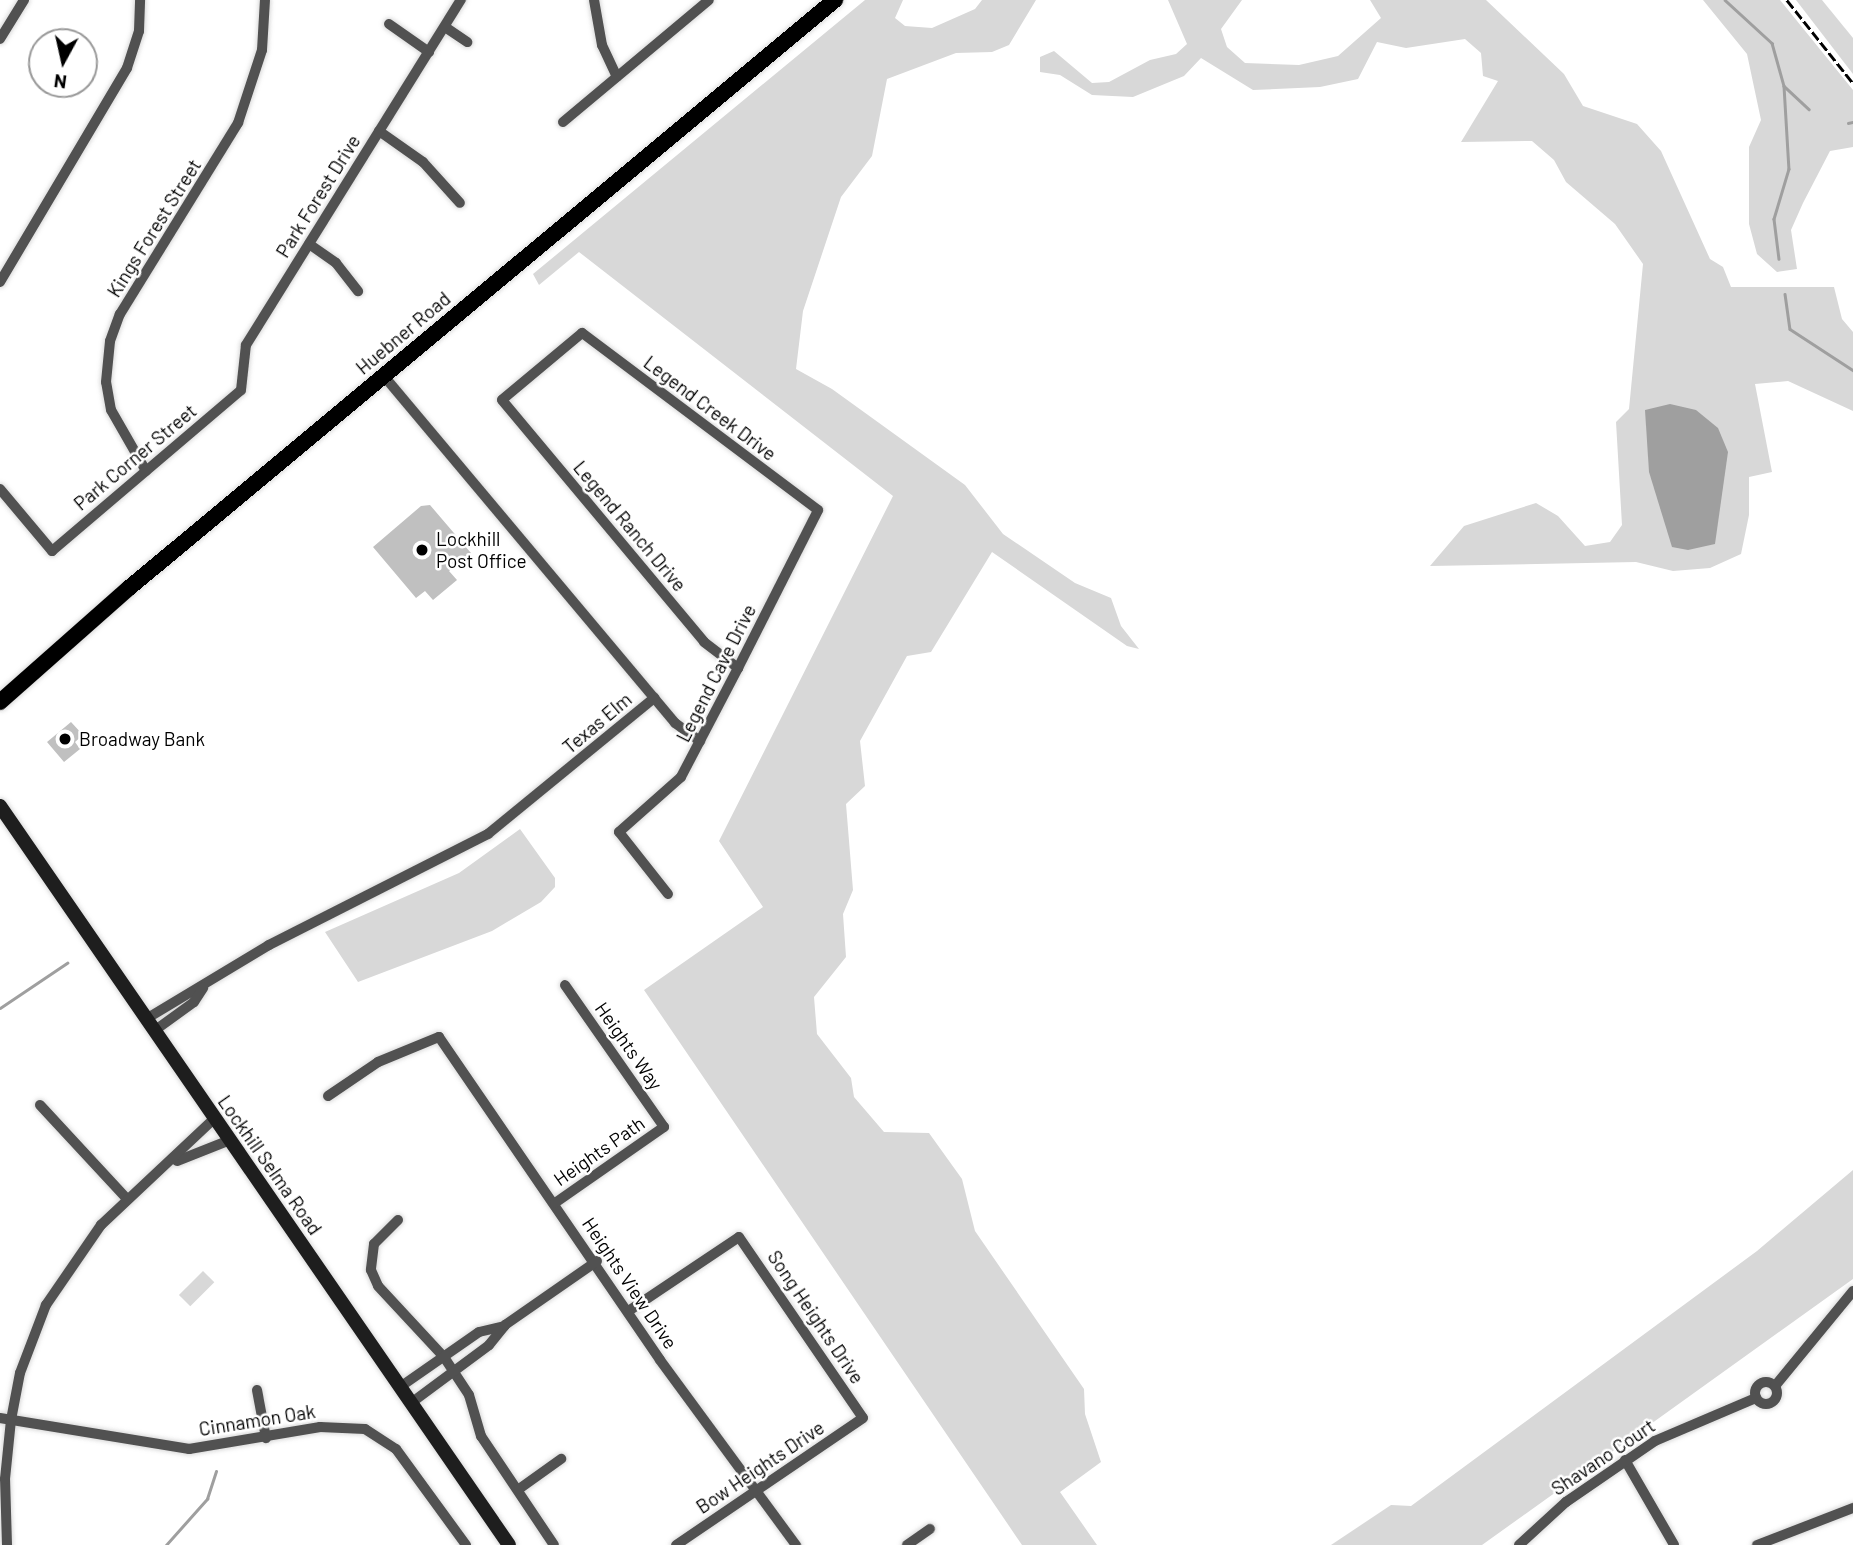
<!DOCTYPE html>
<style>
body{margin:0}
#map{position:relative;width:1853px;height:1545px;overflow:hidden;background:#fff;font-family:Barlow,sans-serif}
div>[style]{position:absolute}
.green>*{inset:0;background:#d8d8d8;transform-origin:0 0}
.water>*{inset:0;background:#9f9f9f}
.stream>*{height:2.5px;margin:-1.25px;padding:0 1.25px;transform-origin:1.25px;border-radius:1.25px;background:#9f9f9f}
.building>*{inset:0;background:#c0c0c0}
.roads{filter:drop-shadow(0 0 2px #dbdbdb) drop-shadow(0 0 2px #dbdbdb)}
.street>*{height:10px;margin:-5px;padding:0 5px;transform-origin:5px;border-radius:5px;background:#515151}
.street>.ring{margin:-5px;padding:0;box-sizing:content-box;background:none;border:10px solid #515151;border-radius:50%}
.secondary>*{height:14px;margin:-7px;padding:0 7px;transform-origin:7px;border-radius:7px;background:#1e1e1e}
.primary>*{height:16px;margin:-8px;padding:0 8px;transform-origin:8px;border-radius:8px;background:#000}
.rail>*{height:2.5px;margin-top:-1.25px;transform-origin:0;background:repeating-linear-gradient(90deg,#000 0 10px,transparent 0 13.5px)}
.dots>*{width:19px;height:19px;translate:-50% -50%;box-sizing:border-box;border:4px solid #fff;border-radius:50%}
span{translate:-50% -50%;white-space:nowrap;text-align:center;line-height:1.15;-webkit-text-stroke:5px #fff;paint-order:stroke}
.street-label{font-size:19px;color:#000}
.poi-label{font-size:19px;color:#000}
.left{translate:0 -50%;text-align:left}
.north{position:absolute;left:28px;top:28px;width:70px;height:70px;box-sizing:border-box;background:#fff;border:2px solid #999;border-radius:50%;rotate:188deg;font-size:19px;font-weight:700;line-height:28px;text-align:center;color:#000}
.north::after{content:'';display:block;margin:auto;width:24px;height:32px;background:#000;clip-path:polygon(50% 0,100% 100%,50% 72%,0 100%)}
</style>
<div id="map">
<div class="green">
<div style="clip-path:polygon(865px 0,903px 0,895px 18px,905px 26px,932px 28px,975px 9px,982px 0,1036px 0,1009px 45px,992px 52px,956px 53px,887px 79px,872px 156px,841px 197px,803px 311px,796px 369px,832px 389px,965px 485px,1003px 534px,1075px 583px,1111px 598px,1121px 626px,1139px 649px,1127px 646px,992px 552px,931px 652px,907px 656px,860px 741px,865px 786px,846px 804px,853px 890px,843px 914px,846px 957px,814px 997px,817px 1034px,851px 1078px,854px 1097px,884px 1132px,929px 1133px,962px 1179px,975px 1231px,1084px 1389px,1085px 1414px,1101px 1462px,1060px 1492px,1097px 1545px,1022px 1545px,644px 990px,763px 907px,719px 841px,893px 496px,579px 252px,539px 285px,533px 274px)"></div>
<div style="clip-path:polygon(1168px 0,1242px 0,1221px 29px,1227px 47px,1245px 63px,1299px 65px,1338px 56px,1381px 18px,1370px 0,1486px 0,1564px 74px,1583px 106px,1637px 124px,1661px 151px,1710px 259px,1723px 267px,1731px 287px,1834px 287px,1842px 319px,1853px 332px,1853px 411px,1788px 381px,1755px 384px,1772px 472px,1749px 477px,1749px 515px,1741px 554px,1710px 568px,1673px 571px,1636px 562px,1430px 566px,1464px 526px,1536px 503px,1558px 516px,1585px 546px,1610px 542px,1622px 525px,1616px 422px,1629px 409px,1643px 264px,1615px 224px,1566px 182px,1554px 160px,1532px 141px,1461px 142px,1498px 81px,1483px 76px,1481px 53px,1465px 39px,1406px 48px,1377px 42px,1358px 79px,1320px 87px,1253px 90px,1201px 58px,1184px 76px,1133px 97px,1092px 95px,1060px 75px,1040px 72px,1040px 57px,1054px 51px,1092px 83px,1109px 82px,1150px 60px,1176px 54px,1187px 44px)"></div>
<div style="clip-path:polygon(1703px 0,1780px 0,1853px 90px,1853px 147px,1830px 151px,1803px 203px,1791px 230px,1797px 269px,1777px 272px,1757px 254px,1749px 224px,1749px 147px,1761px 120px,1747px 54px)"></div>
<div style="clip-path:polygon(1796px 0,1822px 0,1853px 38px,1853px 74px)"></div>
<div style="clip-path:polygon(520px 829px,555px 878px,555px 887px,541px 902px,492px 931px,358px 982px,325px 932px,459px 873px)"></div>
<div style="clip-path:polygon(1853px 1170px,1853px 1279px,1482px 1545px,1331px 1545px,1391px 1505px,1411px 1506px,1757px 1251px)"></div>
<div style="left:203px;top:1271px;width:16px;height:34px;rotate:45deg"></div>
</div>
<div class="water">
<div style="clip-path:polygon(1670px 404px,1696px 410px,1718px 428px,1728px 452px,1715px 544px,1688px 550px,1672px 547px,1649px 472px,1645px 410px)"></div>
</div>
<div class="stream">
<div style="left:1725px;top:0;width:64px;rotate:42.5deg"></div>
<div style="left:1772px;top:43px;width:45px;rotate:74.4deg"></div>
<div style="left:1784px;top:86px;width:83px;rotate:86.6deg"></div>
<div style="left:1789px;top:169px;width:52px;rotate:106.7deg"></div>
<div style="left:1774px;top:219px;width:40px;rotate:82.9deg"></div>
<div style="left:1784px;top:86px;width:34px;rotate:43deg"></div>
<div style="left:1848px;top:123px;width:5px;rotate:-11deg"></div>
<div style="left:1785px;top:294px;width:35px;rotate:82deg"></div>
<div style="left:1790px;top:329px;width:75px;rotate:33.1deg"></div>
<div style="left:0;top:1008px;width:81px;rotate:-33.9deg"></div>
<div style="left:166px;top:1545px;width:62px;rotate:-48.3deg"></div>
<div style="left:207px;top:1499px;width:29px;rotate:-72deg"></div>
</div>
<div class="building">
<div style="clip-path:polygon(430px 505px,471px 553px,449px 571px,457px 580px,433px 600px,425px 591px,416px 598px,373px 547px,421px 506px)"></div>
<div style="clip-path:polygon(71px 722px,83px 735px,75px 742px,80px 749px,64px 762px,47px 742px)"></div>
</div>
<div class="roads">
<div class="street">
<div style="left:594px;top:0;width:46px;rotate:79.9deg"></div>
<div style="left:602px;top:45px;width:35px;rotate:65deg"></div>
<div style="left:389px;top:24px;width:49px;rotate:35deg"></div>
<div style="left:445px;top:27px;width:27px;rotate:34deg"></div>
<div style="left:0;top:39px;width:46px;rotate:-58.4deg"></div>
<div style="left:563px;top:122px;width:190px;rotate:-39.9deg"></div>
<div style="left:379px;top:131px;width:54px;rotate:35.2deg"></div>
<div style="left:423px;top:162px;width:55px;rotate:47.9deg"></div>
<div style="left:309px;top:244px;width:33px;rotate:35deg"></div>
<div style="left:336px;top:263px;width:36px;rotate:52deg"></div>
<div style="left:0;top:282px;width:249px;rotate:-59.3deg"></div>
<div style="left:127px;top:68px;width:39px;rotate:-72deg"></div>
<div style="left:139px;top:31px;width:31px;rotate:-88deg"></div>
<div style="left:384px;top:376px;width:453px;rotate:50deg"></div>
<div style="left:675px;top:723px;width:31px;rotate:36deg"></div>
<div style="left:146px;top:471px;width:70px;rotate:-119.8deg"></div>
<div style="left:111px;top:410px;width:28px;rotate:-100deg"></div>
<div style="left:106px;top:382px;width:41px;rotate:-84.4deg"></div>
<div style="left:110px;top:341px;width:29px;rotate:-70deg"></div>
<div style="left:120px;top:314px;width:225px;rotate:-58.3deg"></div>
<div style="left:238px;top:123px;width:77px;rotate:-71.8deg"></div>
<div style="left:262px;top:50px;width:50px;rotate:-86.6deg"></div>
<div style="left:0;top:489px;width:81px;rotate:50deg"></div>
<div style="left:52px;top:551px;width:248px;rotate:-40.4deg"></div>
<div style="left:241px;top:390px;width:45px;rotate:-83.7deg"></div>
<div style="left:246px;top:345px;width:407px;rotate:-58.1deg"></div>
<div style="left:668px;top:894px;width:79px;rotate:-128.3deg"></div>
<div style="left:619px;top:832px;width:83px;rotate:-41.6deg"></div>
<div style="left:681px;top:777px;width:123px;rotate:-62.4deg"></div>
<div style="left:738px;top:668px;width:177px;rotate:-63.1deg"></div>
<div style="left:818px;top:510px;width:295px;rotate:-143.1deg"></div>
<div style="left:582px;top:333px;width:104px;rotate:140.1deg"></div>
<div style="left:502px;top:400px;width:315px;rotate:50.1deg"></div>
<div style="left:704px;top:642px;width:43px;rotate:37.4deg"></div>
<div style="left:146px;top:1019px;width:144px;rotate:-31deg"></div>
<div style="left:269px;top:945px;width:246px;rotate:-26.9deg"></div>
<div style="left:488px;top:834px;width:215px;rotate:-39.3deg"></div>
<div style="left:154px;top:1031px;width:49px;rotate:-35.9deg"></div>
<div style="left:194px;top:1002px;width:17px;rotate:-57deg"></div>
<div style="left:328px;top:1096px;width:60px;rotate:-34.2deg"></div>
<div style="left:378px;top:1062px;width:66px;rotate:-22.3deg"></div>
<div style="left:439px;top:1037px;width:391px;rotate:55.6deg"></div>
<div style="left:660px;top:1360px;width:230px;rotate:53.7deg"></div>
<div style="left:40px;top:1105px;width:128px;rotate:47.2deg"></div>
<div style="left:177px;top:1161px;width:57px;rotate:-21.6deg"></div>
<div style="left:555px;top:1203px;width:133px;rotate:-34.9deg"></div>
<div style="left:664px;top:1127px;width:173px;rotate:-124.9deg"></div>
<div style="left:398px;top:1220px;width:34px;rotate:135deg"></div>
<div style="left:374px;top:1244px;width:26px;rotate:97deg"></div>
<div style="left:371px;top:1270px;width:17px;rotate:66deg"></div>
<div style="left:378px;top:1286px;width:97px;rotate:47.1deg"></div>
<div style="left:444px;top:1357px;width:45px;rotate:56.7deg"></div>
<div style="left:469px;top:1395px;width:43px;rotate:73.7deg"></div>
<div style="left:481px;top:1436px;width:131px;rotate:56.2deg"></div>
<div style="left:630px;top:1310px;width:131px;rotate:-33.8deg"></div>
<div style="left:739px;top:1237px;width:219px;rotate:55.6deg"></div>
<div style="left:863px;top:1418px;width:226px;rotate:145.8deg"></div>
<div class="ring" style="left:1755px;top:1382px;width:12px;height:12px"></div>
<div style="left:1775px;top:1386px;width:123px;rotate:-50.6deg"></div>
<div style="left:400px;top:1387px;width:96px;rotate:-34.8deg"></div>
<div style="left:479px;top:1332px;width:26px;rotate:-13deg"></div>
<div style="left:257px;top:1390px;width:49px;rotate:79.4deg"></div>
<div style="left:411px;top:1403px;width:97px;rotate:-36.6deg"></div>
<div style="left:489px;top:1345px;width:26px;rotate:-51deg"></div>
<div style="left:505px;top:1325px;width:112px;rotate:-34.8deg"></div>
<div style="left:0;top:1418px;width:192px;rotate:9.3deg"></div>
<div style="left:189px;top:1449px;width:133px;rotate:-9.5deg"></div>
<div style="left:320px;top:1427px;width:45px;rotate:2.5deg"></div>
<div style="left:365px;top:1429px;width:37px;rotate:33deg"></div>
<div style="left:396px;top:1449px;width:119px;rotate:53.9deg"></div>
<div style="left:1625px;top:1460px;width:98px;rotate:60deg"></div>
<div style="left:519px;top:1489px;width:52px;rotate:-35.5deg"></div>
<div style="left:7px;top:1545px;width:66px;rotate:-91.7deg"></div>
<div style="left:5px;top:1479px;width:59px;rotate:-84.2deg"></div>
<div style="left:11px;top:1420px;width:48px;rotate:-79.2deg"></div>
<div style="left:20px;top:1373px;width:73px;rotate:-69.1deg"></div>
<div style="left:46px;top:1305px;width:97px;rotate:-55.5deg"></div>
<div style="left:101px;top:1225px;width:156px;rotate:-43.2deg"></div>
<div style="left:907px;top:1545px;width:28px;rotate:-35deg"></div>
<div style="left:1519px;top:1545px;width:64px;rotate:-42.5deg"></div>
<div style="left:1566px;top:1502px;width:108px;rotate:-34.4deg"></div>
<div style="left:1655px;top:1441px;width:110px;rotate:-23.1deg"></div>
<div style="left:1757px;top:1545px;width:103px;rotate:-21.1deg"></div>
</div>
<div class="secondary">
<div style="left:0;top:806px;width:897px;rotate:55.44deg"></div>
</div>
<div class="primary">
<div style="left:0;top:702px;width:172px;rotate:-41.5deg"></div>
<div style="left:129px;top:588px;width:919px;rotate:-39.79deg"></div>
</div>
</div>
<div class="rail">
<div style="left:1787px;top:0;width:106px;rotate:51.5deg"></div>
</div>
<div class="dots">
<div style="left:422px;top:550px;background:#000"></div>
<div style="left:65px;top:739px;background:#000"></div>
</div>
<div class="street-label">
<span style="left:318px;top:196px;rotate:-58deg">Park Forest Drive</span>
<span style="left:154px;top:228px;rotate:-58deg">Kings Forest Street</span>
<span style="left:403px;top:333px;rotate:-40deg">Huebner Road</span>
<span style="left:710px;top:408px;rotate:37deg">Legend Creek Drive</span>
<span style="left:135px;top:457px;rotate:-40deg">Park Corner Street</span>
<span style="left:630px;top:526px;rotate:50deg">Legend Ranch Drive</span>
<span style="left:716px;top:673px;rotate:-63deg">Legend Cave Drive</span>
<span style="left:597px;top:723px;rotate:-40deg">Texas Elm</span>
<span style="left:629px;top:1046px;rotate:55deg">Heights Way</span>
<span style="left:599px;top:1151px;rotate:-35deg">Heights Path</span>
<span style="left:270px;top:1165px;rotate:55deg">Lockhill Selma Road</span>
<span style="left:630px;top:1283px;rotate:56deg">Heights View Drive</span>
<span style="left:816px;top:1317px;rotate:56deg">Song Heights Drive</span>
<span style="left:257px;top:1420px;rotate:-9deg">Cinnamon Oak</span>
<span style="left:1603px;top:1457px;rotate:-34deg">Shavano Court</span>
<span style="left:760px;top:1467px;rotate:-34deg">Bow Heights Drive</span>
</div>
<div class="poi-label">
<span class="left" style="left:436px;top:550px">Lockhill<br>Post Office</span>
<span class="left" style="left:79px;top:739px">Broadway Bank</span>
</div>
<div class="north">N</div>
</div>
